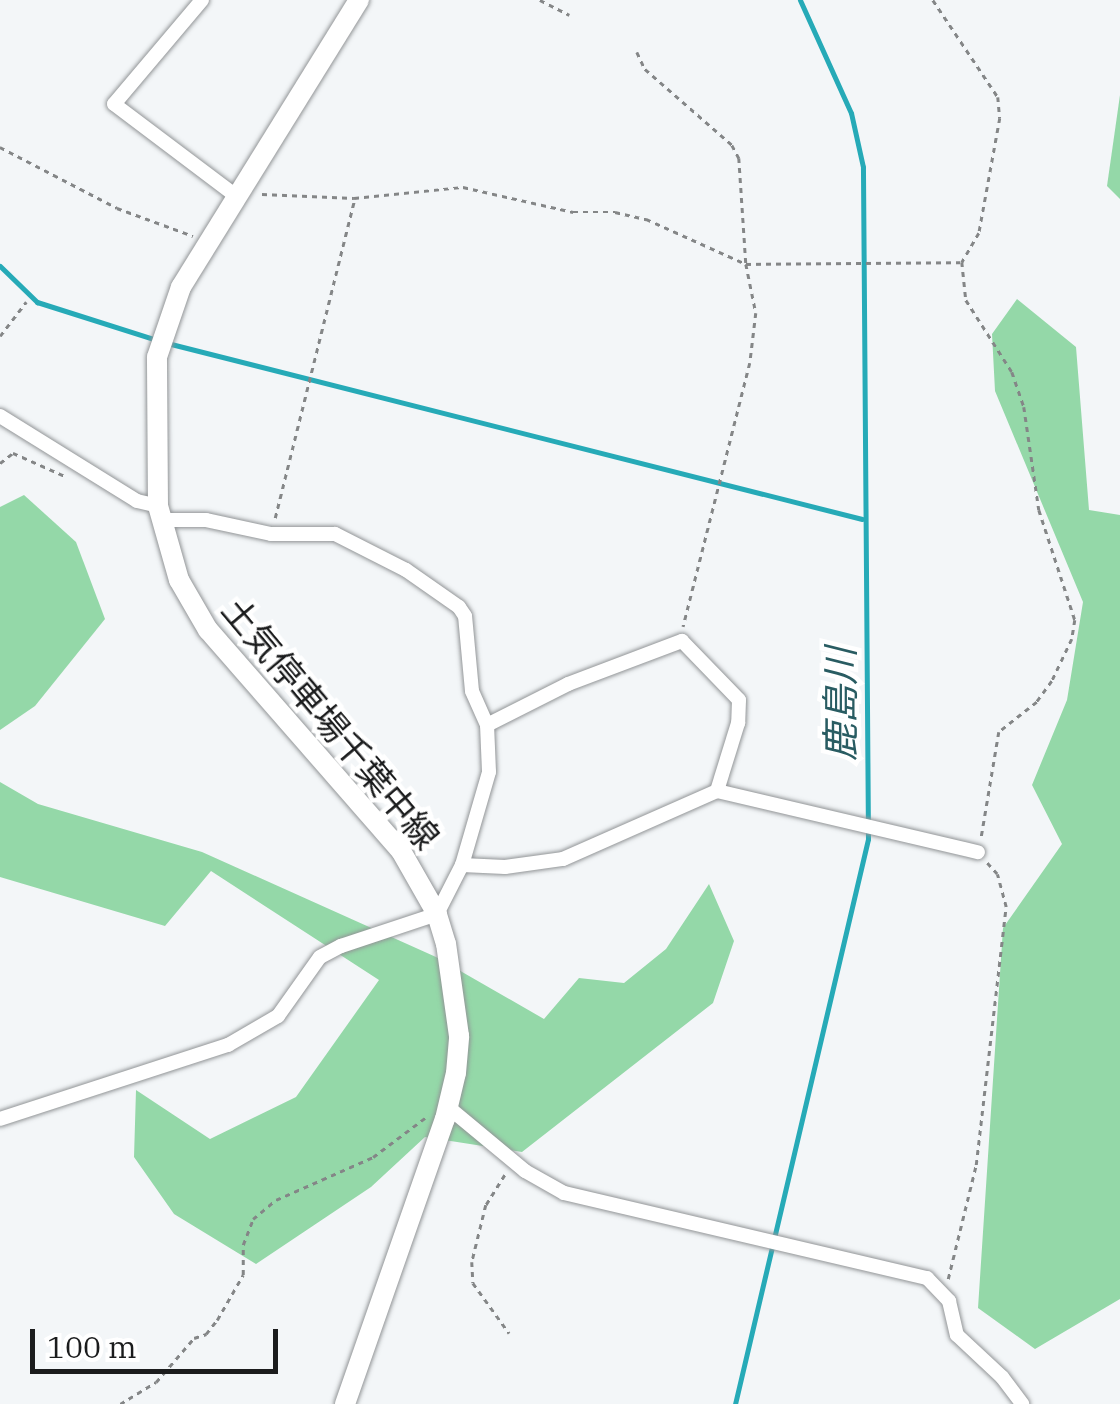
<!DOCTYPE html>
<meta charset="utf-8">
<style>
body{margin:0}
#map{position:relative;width:1120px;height:1404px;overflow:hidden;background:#f3f6f8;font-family:"IBM Plex Serif","Noto Sans JP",serif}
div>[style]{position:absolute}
.green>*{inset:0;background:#94d8a8}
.stream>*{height:5px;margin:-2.5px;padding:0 2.5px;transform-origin:2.5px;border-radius:2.5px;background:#26aab7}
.path>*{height:2.5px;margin-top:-1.25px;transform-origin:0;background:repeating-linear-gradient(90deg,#848687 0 5px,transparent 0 10px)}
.roads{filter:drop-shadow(0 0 2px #929597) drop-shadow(0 0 2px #929597)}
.minor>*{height:14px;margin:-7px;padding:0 7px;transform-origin:7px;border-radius:7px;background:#fff}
.secondary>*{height:20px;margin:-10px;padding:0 10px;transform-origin:10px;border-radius:10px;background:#fff}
span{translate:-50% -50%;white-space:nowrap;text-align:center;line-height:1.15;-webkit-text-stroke:9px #fff;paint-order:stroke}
.street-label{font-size:35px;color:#1b1c1d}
.water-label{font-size:38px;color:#295c62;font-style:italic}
.scale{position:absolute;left:30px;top:1329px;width:248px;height:45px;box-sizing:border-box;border:5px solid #1b1c1d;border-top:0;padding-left:12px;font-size:30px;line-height:35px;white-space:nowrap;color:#1b1c1d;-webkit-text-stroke:8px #fff;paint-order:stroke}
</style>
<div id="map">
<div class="green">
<div style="clip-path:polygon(1120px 95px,1120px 199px,1107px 186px)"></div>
<div style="clip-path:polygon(1017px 299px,1076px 347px,1089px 510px,1120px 515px,1120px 1299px,1035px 1349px,978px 1308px,1003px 928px,1062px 844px,1032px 785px,1067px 700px,1083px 602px,995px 391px,992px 334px)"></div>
<div style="clip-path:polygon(24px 495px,76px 542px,105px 619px,35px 706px,0 730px,0 507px)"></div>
<div style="clip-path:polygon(0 782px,38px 804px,202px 852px,436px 957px,544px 1019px,579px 978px,624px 983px,666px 949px,709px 884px,734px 941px,713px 1003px,522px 1152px,425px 1137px,371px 1187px,256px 1264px,174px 1214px,134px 1157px,136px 1090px,210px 1139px,296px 1097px,379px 980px,211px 871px,165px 926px,0 877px)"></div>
</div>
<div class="stream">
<div style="left:0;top:266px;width:52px;rotate:44.2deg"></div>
<div style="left:37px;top:302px;width:126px;rotate:17.6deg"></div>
<div style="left:167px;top:343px;width:717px;rotate:14.21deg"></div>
<div style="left:735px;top:1404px;width:580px;rotate:-76.75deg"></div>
<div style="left:868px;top:839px;width:672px;rotate:-90.43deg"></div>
<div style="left:863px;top:167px;width:55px;rotate:-102.5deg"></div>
<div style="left:851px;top:113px;width:124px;rotate:-114.3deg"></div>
</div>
<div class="path">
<div style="left:540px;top:0;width:33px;rotate:27deg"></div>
<div style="left:933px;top:0;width:117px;rotate:56.2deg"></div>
<div style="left:998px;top:97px;width:21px;rotate:85deg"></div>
<div style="left:1000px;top:118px;width:117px;rotate:100.3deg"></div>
<div style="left:979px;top:233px;width:34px;rotate:120deg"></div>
<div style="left:962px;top:262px;width:38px;rotate:84deg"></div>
<div style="left:966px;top:300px;width:85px;rotate:57.4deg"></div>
<div style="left:1012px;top:372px;width:37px;rotate:71deg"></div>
<div style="left:1024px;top:407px;width:104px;rotate:81.7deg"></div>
<div style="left:1039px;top:510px;width:116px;rotate:71.9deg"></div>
<div style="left:1075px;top:620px;width:19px;rotate:99deg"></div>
<div style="left:1072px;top:639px;width:47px;rotate:115.5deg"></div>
<div style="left:1052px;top:681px;width:26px;rotate:126deg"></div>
<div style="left:1037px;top:702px;width:48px;rotate:141.7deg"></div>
<div style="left:999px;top:732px;width:109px;rotate:99.5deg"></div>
<div style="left:637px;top:52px;width:19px;rotate:65deg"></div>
<div style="left:645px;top:69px;width:116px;rotate:41.1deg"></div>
<div style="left:732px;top:145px;width:15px;rotate:62deg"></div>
<div style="left:739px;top:158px;width:106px;rotate:86.2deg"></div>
<div style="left:746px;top:264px;width:50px;rotate:78.5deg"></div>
<div style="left:756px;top:313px;width:50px;rotate:96.8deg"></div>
<div style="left:750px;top:363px;width:272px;rotate:104.2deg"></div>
<div style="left:0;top:147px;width:132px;rotate:27.5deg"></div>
<div style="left:117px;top:208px;width:81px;rotate:20.2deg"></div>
<div style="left:262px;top:194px;width:92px;rotate:2.5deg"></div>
<div style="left:354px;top:198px;width:110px;rotate:-5.8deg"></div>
<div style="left:463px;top:187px;width:113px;rotate:12.8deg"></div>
<div style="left:573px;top:212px;width:42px"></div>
<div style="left:615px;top:212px;width:32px;rotate:13deg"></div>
<div style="left:646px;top:219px;width:110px;rotate:24.2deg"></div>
<div style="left:746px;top:264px;width:214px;rotate:-0.5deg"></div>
<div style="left:0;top:336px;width:43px;rotate:-52.6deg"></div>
<div style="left:0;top:463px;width:16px;rotate:-38deg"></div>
<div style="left:13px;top:453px;width:57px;rotate:23.9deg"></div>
<div style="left:275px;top:518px;width:327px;rotate:-76deg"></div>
<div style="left:505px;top:1175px;width:36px;rotate:122deg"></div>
<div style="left:486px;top:1205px;width:59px;rotate:103.8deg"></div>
<div style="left:472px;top:1262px;width:21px;rotate:87deg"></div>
<div style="left:473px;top:1283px;width:62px;rotate:54.2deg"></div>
<div style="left:948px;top:1279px;width:117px;rotate:-76.2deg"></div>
<div style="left:976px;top:1165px;width:260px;rotate:-83.4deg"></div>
<div style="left:1006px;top:907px;width:34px;rotate:-105deg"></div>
<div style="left:997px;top:874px;width:15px;rotate:-132deg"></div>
<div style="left:120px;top:1404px;width:42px;rotate:-31.4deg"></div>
<div style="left:156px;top:1382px;width:58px;rotate:-49.2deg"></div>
<div style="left:194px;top:1338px;width:13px;rotate:-18deg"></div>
<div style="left:206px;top:1334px;width:18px;rotate:-52deg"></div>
<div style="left:217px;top:1320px;width:52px;rotate:-60deg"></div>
<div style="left:243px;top:1275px;width:30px;rotate:-90deg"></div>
<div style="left:243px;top:1245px;width:28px;rotate:-69deg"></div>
<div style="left:253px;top:1219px;width:30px;rotate:-40deg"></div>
<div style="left:276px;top:1200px;width:106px;rotate:-23.9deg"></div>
<div style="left:373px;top:1157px;width:65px;rotate:-36.9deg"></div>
</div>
<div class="roads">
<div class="minor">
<div style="left:202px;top:0;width:136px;rotate:130.2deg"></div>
<div style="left:114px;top:104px;width:153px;rotate:37deg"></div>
<div style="left:0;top:416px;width:161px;rotate:31.8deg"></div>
<div style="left:137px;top:501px;width:22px;rotate:13deg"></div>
<div style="left:487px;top:725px;width:91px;rotate:-26.8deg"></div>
<div style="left:568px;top:684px;width:122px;rotate:-20.7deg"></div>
<div style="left:682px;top:641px;width:82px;rotate:46deg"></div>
<div style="left:739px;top:700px;width:23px;rotate:92deg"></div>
<div style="left:738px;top:723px;width:71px;rotate:107.2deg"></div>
<div style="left:462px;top:865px;width:43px;rotate:2.7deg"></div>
<div style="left:505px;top:867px;width:59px;rotate:-7.9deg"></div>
<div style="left:563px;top:859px;width:168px;rotate:-23.8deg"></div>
<div style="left:717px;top:791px;width:268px;rotate:13.2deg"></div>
<div style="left:448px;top:1107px;width:100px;rotate:39.7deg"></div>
<div style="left:525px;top:1171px;width:45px;rotate:29.4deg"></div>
<div style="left:564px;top:1193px;width:373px;rotate:13.2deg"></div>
<div style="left:927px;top:1278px;width:32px;rotate:46deg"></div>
<div style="left:949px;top:1301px;width:35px;rotate:77deg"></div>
<div style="left:957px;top:1335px;width:62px;rotate:43deg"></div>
<div style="left:1002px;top:1377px;width:34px;rotate:53deg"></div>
<div style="left:0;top:1119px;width:240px;rotate:-18deg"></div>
<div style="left:228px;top:1045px;width:58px;rotate:-30.1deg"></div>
<div style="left:278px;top:1016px;width:72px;rotate:-54.6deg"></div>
<div style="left:320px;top:957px;width:24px;rotate:-28deg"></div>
<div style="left:341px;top:946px;width:101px;rotate:-18.4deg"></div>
<div style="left:437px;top:914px;width:55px;rotate:-63deg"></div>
<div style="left:462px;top:865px;width:97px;rotate:-73.8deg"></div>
<div style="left:489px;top:772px;width:47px;rotate:-92.4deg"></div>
<div style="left:487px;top:725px;width:37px;rotate:-114deg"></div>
<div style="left:472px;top:691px;width:75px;rotate:-95.3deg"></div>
<div style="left:465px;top:616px;width:11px;rotate:-124deg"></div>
<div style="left:459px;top:607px;width:65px;rotate:-145.1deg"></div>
<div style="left:406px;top:570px;width:80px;rotate:-153.1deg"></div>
<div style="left:335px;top:534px;width:64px;rotate:180deg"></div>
<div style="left:271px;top:534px;width:66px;rotate:-167.8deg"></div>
<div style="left:206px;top:520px;width:46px;rotate:180deg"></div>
</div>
<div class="secondary">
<div style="left:345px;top:1404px;width:302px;rotate:-70.7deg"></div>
<div style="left:445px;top:1119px;width:47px;rotate:-76.6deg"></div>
<div style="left:456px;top:1073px;width:37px;rotate:-85deg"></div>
<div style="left:459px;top:1036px;width:93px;rotate:-98deg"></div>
<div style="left:446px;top:944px;width:31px;rotate:-107deg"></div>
<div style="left:437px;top:914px;width:73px;rotate:-119.7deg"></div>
<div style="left:401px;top:851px;width:293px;rotate:-131.1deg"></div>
<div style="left:208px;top:630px;width:58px;rotate:-120.1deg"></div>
<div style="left:179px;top:580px;width:77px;rotate:-105.8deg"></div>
<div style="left:158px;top:506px;width:149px;rotate:-90.4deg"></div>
<div style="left:157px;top:357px;width:74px;rotate:-71.1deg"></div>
<div style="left:181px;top:287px;width:338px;rotate:-58.2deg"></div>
</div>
</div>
<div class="street-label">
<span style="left:331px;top:723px;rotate:50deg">土気停車場千葉中線</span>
</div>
<div class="water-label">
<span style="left:840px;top:704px;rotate:-90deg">鹿島川</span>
</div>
<div class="scale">100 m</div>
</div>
